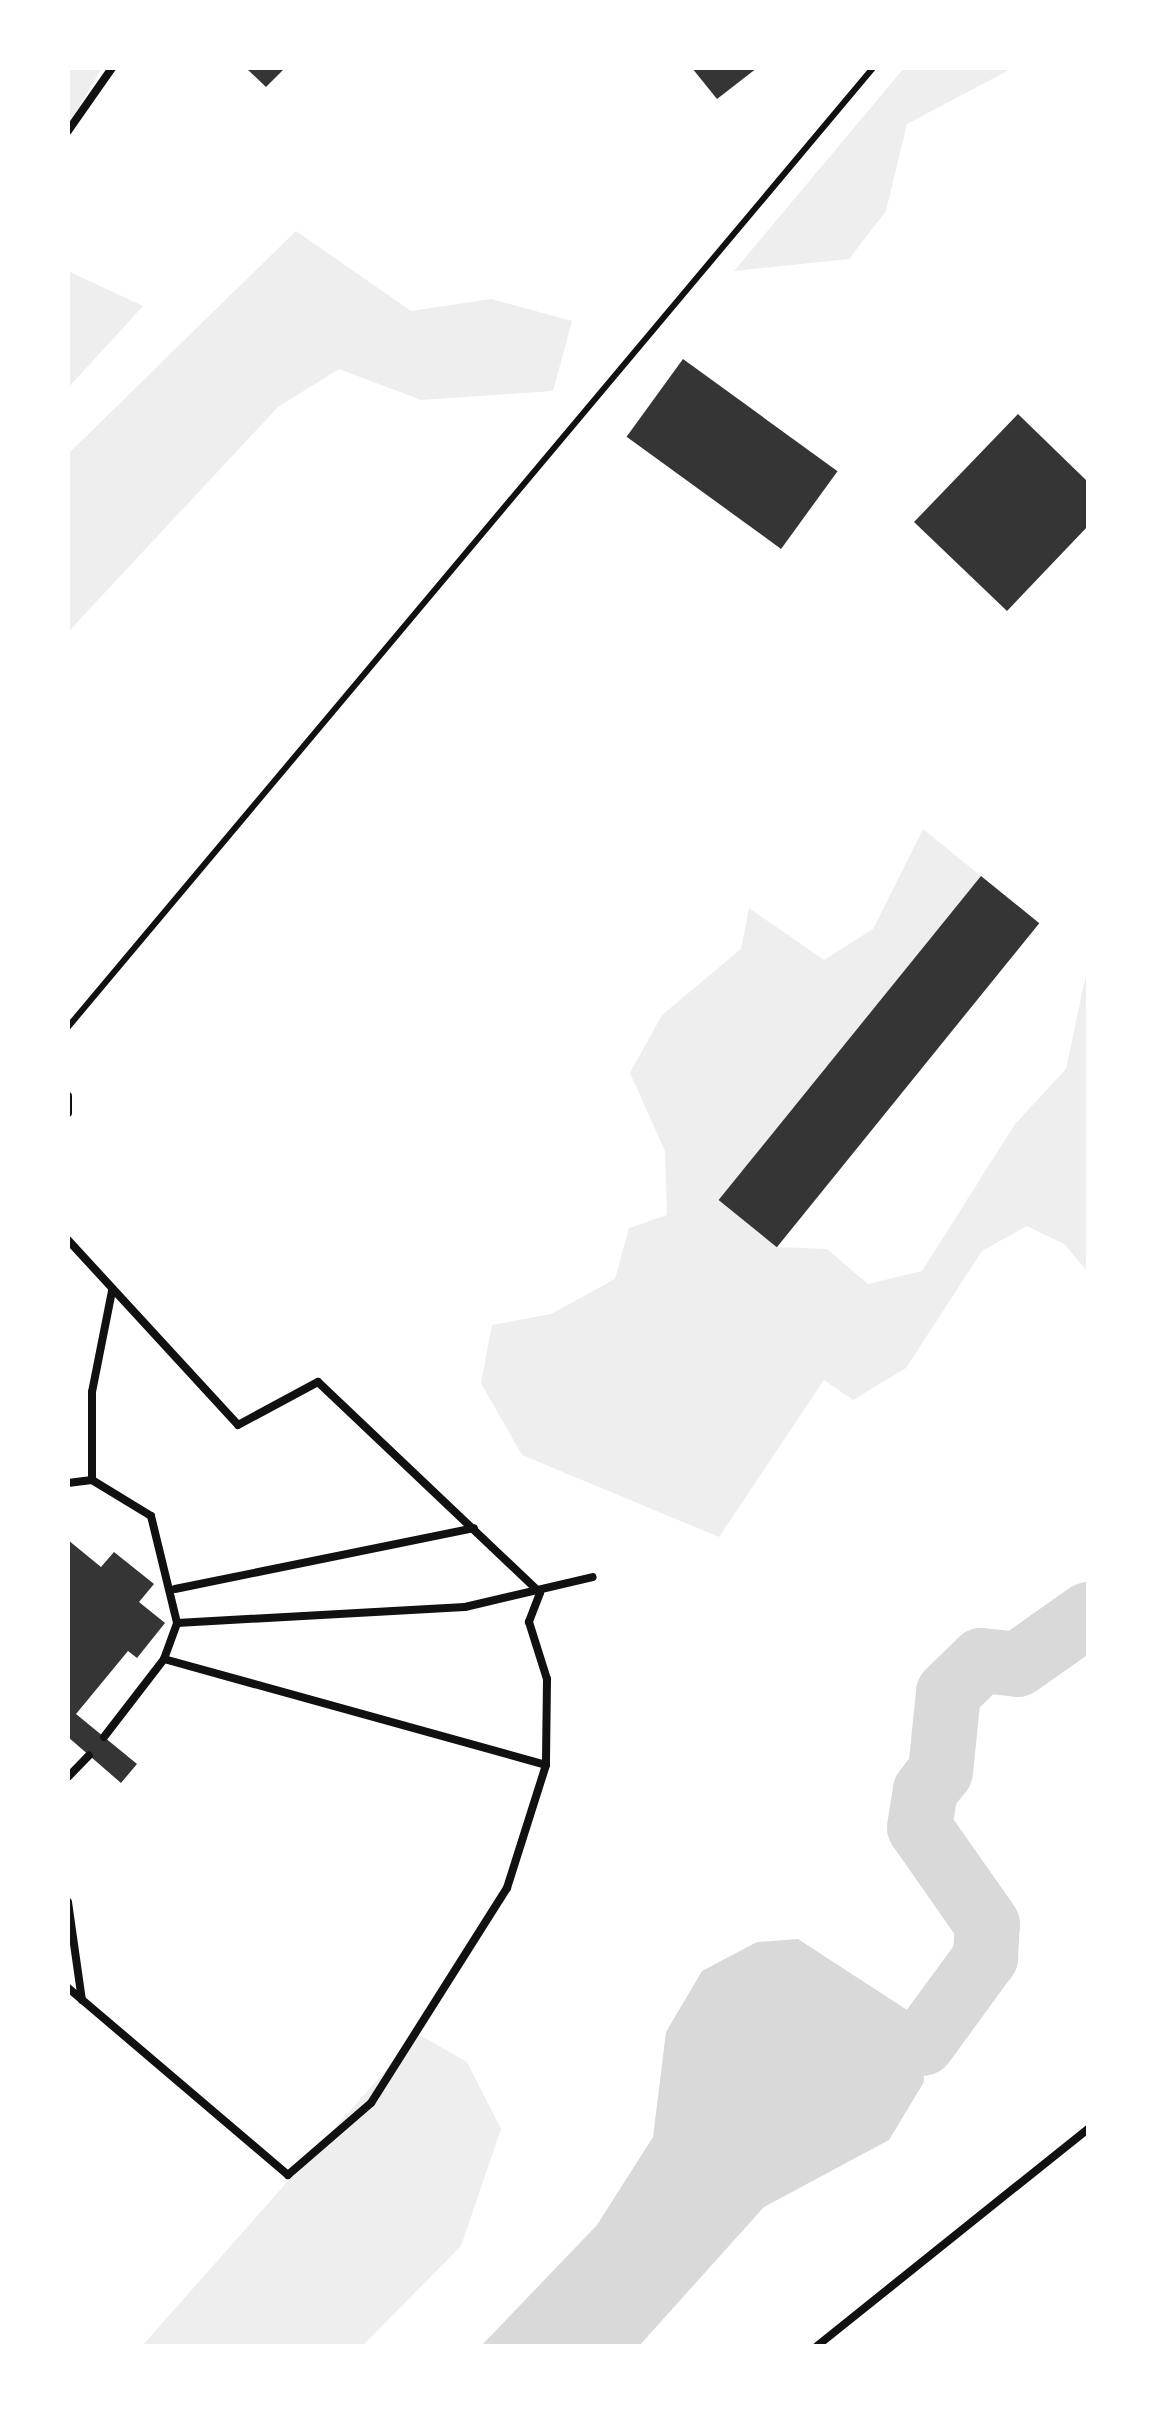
<!DOCTYPE html>
<style>
body{margin:0}
#map{position:relative;width:1156px;height:2414px;overflow:hidden;background:#fff;font-family:Arial,sans-serif}
div>[style]{position:absolute}
.green>*{inset:0;background:#eee}
.water>*{inset:0;background:#d9d9d9}
.river>*{height:65px;margin:-32.5px;padding:0 32.5px;transform-origin:32.5px;border-radius:32.5px;background:#d9d9d9}
.building>*{inset:0;background:#353535;transform-origin:0 0}
.path>*{height:6px;margin:-3px;padding:0 3px;transform-origin:3px;border-radius:3px;background:#111}
.service>*{height:8px;margin:-4px;padding:0 4px;transform-origin:4px;border-radius:4px;background:#111}
span{translate:-50% -50%;white-space:nowrap;text-align:center;line-height:1.15;-webkit-text-stroke:9px #fff;paint-order:stroke}
.frame{position:absolute;inset:0;border:70px solid #fff;pointer-events:none}
</style>
<div id="map">
<div class="green">
<div style="clip-path:polygon(68px 68px,102px 68px,68px 126px)"></div>
<div style="clip-path:polygon(904px 68px,1013px 68px,907px 124px,886px 211px,849px 259px,734px 271px)"></div>
<div style="clip-path:polygon(296px 231px,411px 311px,491px 299px,572px 321px,553px 391px,421px 400px,339px 369px,278px 407px,68px 632px,68px 454px)"></div>
<div style="clip-path:polygon(68px 271px,143px 306px,68px 388px)"></div>
<div style="clip-path:polygon(923px 829px,981px 876px,719px 1200px,777px 1247px,827px 1249px,868px 1284px,922px 1271px,1015px 1124px,1066px 1069px,1088px 965px,1088px 1272px,1064px 1244px,1027px 1226px,982px 1251px,906px 1368px,853px 1400px,824px 1380px,719px 1537px,522px 1455px,481px 1383px,492px 1325px,551px 1314px,615px 1279px,629px 1228px,667px 1215px,665px 1151px,630px 1073px,662px 1015px,741px 949px,749px 908px,824px 960px,873px 929px)"></div>
<div style="clip-path:polygon(418px 2034px,467px 2062px,501px 2129px,461px 2246px,362px 2346px,142px 2346px)"></div>
</div>
<div class="water">
<div style="clip-path:polygon(798px 1939px,921px 2019px,924px 2082px,889px 2140px,764px 2207px,639px 2346px,481px 2346px,597px 2225px,653px 2137px,666px 2032px,702px 1971px,757px 1942px)"></div>
</div>
<div class="river">
<div style="left:922px;top:2043px;width:107px;rotate:-53.8deg"></div>
<div style="left:985px;top:1957px;width:33px;rotate:-87deg"></div>
<div style="left:987px;top:1924px;width:118px;rotate:-125deg"></div>
<div style="left:919px;top:1827px;width:37px;rotate:-81deg"></div>
<div style="left:925px;top:1790px;width:24px;rotate:-52deg"></div>
<div style="left:940px;top:1771px;width:79px;rotate:-84.2deg"></div>
<div style="left:948px;top:1692px;width:46px;rotate:-44.1deg"></div>
<div style="left:981px;top:1660px;width:36px;rotate:6deg"></div>
<div style="left:1017px;top:1664px;width:87px;rotate:-35.2deg"></div>
</div>
<div class="building">
<div style="clip-path:polygon(246px 68px,285px 68px,266px 87px)"></div>
<div style="clip-path:polygon(692px 68px,757px 68px,717px 99px)"></div>
<div style="left:683px;top:359px;width:191px;height:96px;rotate:36deg"></div>
<div style="clip-path:polygon(1018px 414px,1088px 482px,1088px 526px,1007px 611px,914px 522px)"></div>
<div style="left:981px;top:876px;width:75px;height:417px;rotate:39deg"></div>
<div style="clip-path:polygon(68px 1540px,101px 1567px,114px 1552px,154px 1584px,139px 1602px,165px 1623px,137px 1658px,128px 1651px,76px 1714px,137px 1764px,121px 1783px,68px 1737px)"></div>
</div>
<div class="path">
<div style="left:68px;top:1027px;width:1252px;rotate:-49.99deg"></div>
</div>
<div class="service">
<div style="left:68px;top:131px;width:77px;rotate:-55.1deg"></div>
<div style="left:68px;top:1096px;width:17px;rotate:90deg"></div>
<div style="left:68px;top:1240px;width:251px;rotate:47.4deg"></div>
<div style="left:238px;top:1425px;width:91px;rotate:-28.3deg"></div>
<div style="left:318px;top:1382px;width:306px;rotate:43.5deg"></div>
<div style="left:540px;top:1593px;width:31px;rotate:111deg"></div>
<div style="left:529px;top:1622px;width:60px;rotate:72.5deg"></div>
<div style="left:547px;top:1679px;width:86px;rotate:90.7deg"></div>
<div style="left:546px;top:1765px;width:129px;rotate:107.6deg"></div>
<div style="left:507px;top:1888px;width:254px;rotate:122.3deg"></div>
<div style="left:371px;top:2103px;width:110px;rotate:139.1deg"></div>
<div style="left:288px;top:2175px;width:289px;rotate:-139.6deg"></div>
<div style="left:92px;top:1480px;width:88px;rotate:-90deg"></div>
<div style="left:92px;top:1392px;width:103px;rotate:-78.8deg"></div>
<div style="left:68px;top:1483px;width:24px;rotate:-7deg"></div>
<div style="left:92px;top:1480px;width:69px;rotate:31.4deg"></div>
<div style="left:151px;top:1516px;width:110px;rotate:76.3deg"></div>
<div style="left:177px;top:1623px;width:288px;rotate:-3.2deg"></div>
<div style="left:465px;top:1607px;width:131px;rotate:-13.2deg"></div>
<div style="left:175px;top:1589px;width:305px;rotate:-11.5deg"></div>
<div style="left:164px;top:1659px;width:396px;rotate:15.5deg"></div>
<div style="left:104px;top:1737px;width:98px;rotate:-52.4deg"></div>
<div style="left:164px;top:1659px;width:38px;rotate:-70deg"></div>
<div style="left:68px;top:1777px;width:30px;rotate:-46deg"></div>
<div style="left:68px;top:1902px;width:99px;rotate:81.9deg"></div>
<div style="left:817px;top:2346px;width:347px;rotate:-38.7deg"></div>
</div>
<div class="frame"></div>
</div>
